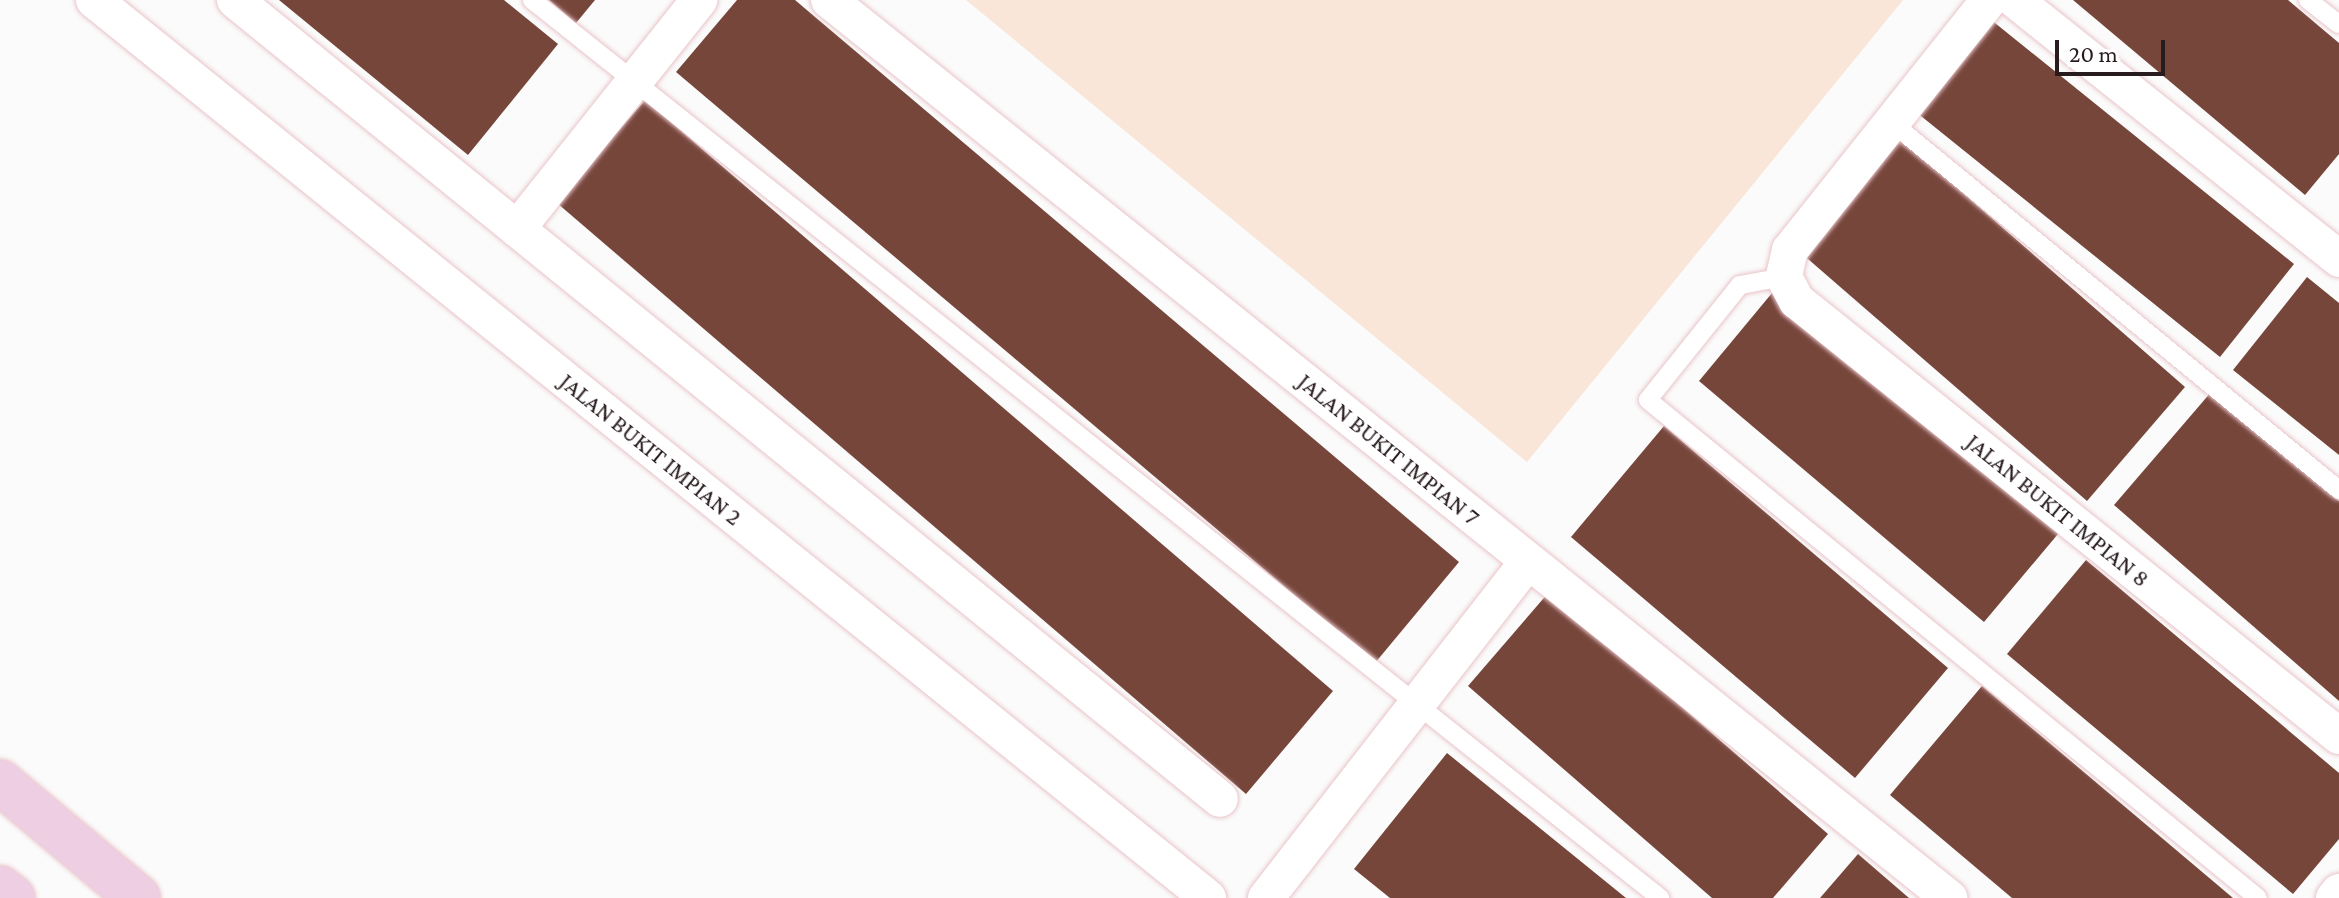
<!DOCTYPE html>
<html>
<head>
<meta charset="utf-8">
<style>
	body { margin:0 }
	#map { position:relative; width:2339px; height:898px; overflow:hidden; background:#fbfbfb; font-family:"Crimson Pro",serif }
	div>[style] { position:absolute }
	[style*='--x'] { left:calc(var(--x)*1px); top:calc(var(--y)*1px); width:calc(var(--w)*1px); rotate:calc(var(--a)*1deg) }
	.green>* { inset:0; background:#f9e6d8 }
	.building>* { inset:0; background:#76463b }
	.roads { filter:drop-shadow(0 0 2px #e9c4c9) drop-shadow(0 0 2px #e9c4c9) }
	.lane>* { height:18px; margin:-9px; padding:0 9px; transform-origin:9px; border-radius:9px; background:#fff }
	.street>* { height:36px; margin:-18px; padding:0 18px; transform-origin:18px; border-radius:18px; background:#fff }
	.secondary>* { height:44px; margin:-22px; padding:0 22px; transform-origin:22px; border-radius:22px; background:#eecee2 }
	span { translate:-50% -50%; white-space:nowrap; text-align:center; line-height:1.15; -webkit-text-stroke:8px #fff; paint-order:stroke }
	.street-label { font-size:24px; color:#281b1d }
	.scale { position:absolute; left:2055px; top:40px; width:110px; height:36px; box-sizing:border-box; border:4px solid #281b1d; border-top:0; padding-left:10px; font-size:24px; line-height:28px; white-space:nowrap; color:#281b1d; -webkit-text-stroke:6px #fff; paint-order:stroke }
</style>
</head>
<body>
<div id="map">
	<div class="green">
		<i style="clip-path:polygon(966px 0,1903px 0,1527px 462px)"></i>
	</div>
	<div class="building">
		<i style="clip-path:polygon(279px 0,504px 0,558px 44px,468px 155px)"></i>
		<i style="clip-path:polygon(549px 0,595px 0,576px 23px)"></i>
		<i style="clip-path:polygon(737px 0,795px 0,1459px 562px,1375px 663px,676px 72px)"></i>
		<i style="clip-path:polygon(2073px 0,2288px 0,2339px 43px,2339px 154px,2305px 195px)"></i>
		<i style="clip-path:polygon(1990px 19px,2294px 264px,2220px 357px,1916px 112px)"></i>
		<i style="clip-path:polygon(645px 100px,1333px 691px,1246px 794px,557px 203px)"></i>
		<i style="clip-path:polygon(1892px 131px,2185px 387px,2087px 501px,1793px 246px)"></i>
		<i style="clip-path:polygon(2307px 277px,2339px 303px,2339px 455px,2233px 370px)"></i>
		<i style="clip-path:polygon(1777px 287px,2063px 528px,1984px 622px,1699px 381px)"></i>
		<i style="clip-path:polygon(2212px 391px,2339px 501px,2339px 701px,2114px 505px)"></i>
		<i style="clip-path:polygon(1664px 426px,1948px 668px,1855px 778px,1571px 537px)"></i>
		<i style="clip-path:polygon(2086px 560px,2339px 773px,2339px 839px,2293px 894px,2007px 654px)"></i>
		<i style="clip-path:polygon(1549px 592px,1828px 834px,1773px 898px,1712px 898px,1468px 686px)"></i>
		<i style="clip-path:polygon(1982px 686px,2233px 898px,2012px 898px,1890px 795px)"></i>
		<i style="clip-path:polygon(1447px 753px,1626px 898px,1390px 898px,1354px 869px)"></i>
		<i style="clip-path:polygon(1858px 854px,1909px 898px,1820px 898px)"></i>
	</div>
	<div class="roads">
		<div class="lane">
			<i style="--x:532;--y:0;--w:1442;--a:38.52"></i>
			<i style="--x:2308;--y:0;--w:39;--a:38"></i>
			<i style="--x:1891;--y:122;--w:580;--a:39.4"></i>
			<i style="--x:1784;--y:277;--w:45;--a:169.7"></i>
			<i style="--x:1740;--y:285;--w:147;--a:128.7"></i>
			<i style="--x:1648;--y:400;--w:787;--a:39.23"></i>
		</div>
		<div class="street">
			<i style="--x:94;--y:0;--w:1431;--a:38.87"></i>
			<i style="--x:235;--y:0;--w:1268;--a:39.05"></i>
			<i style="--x:829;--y:0;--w:1436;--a:38.72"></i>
			<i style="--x:1989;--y:0;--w:320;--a:128.5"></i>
			<i style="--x:1790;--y:250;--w:28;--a:103"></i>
			<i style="--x:1784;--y:277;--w:27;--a:62"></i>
			<i style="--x:1797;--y:301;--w:695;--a:38.75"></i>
			<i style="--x:2015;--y:0;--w:415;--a:38.6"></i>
			<i style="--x:517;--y:229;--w:293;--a:-51.5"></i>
			<i style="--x:1266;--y:898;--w:427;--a:-52.1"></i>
			<i style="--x:2334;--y:898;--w:8;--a:-50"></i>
		</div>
		<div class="secondary">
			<i style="--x:0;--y:782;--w:180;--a:40"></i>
			<i style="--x:0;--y:888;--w:16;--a:38"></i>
		</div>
	</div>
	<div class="street-label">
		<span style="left:651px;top:449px;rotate:39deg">JALAN BUKIT IMPIAN 2</span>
		<span style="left:1389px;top:449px;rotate:39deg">JALAN BUKIT IMPIAN 7</span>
		<span style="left:2058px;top:510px;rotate:39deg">JALAN BUKIT IMPIAN 8</span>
	</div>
	<div class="scale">20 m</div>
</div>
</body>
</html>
